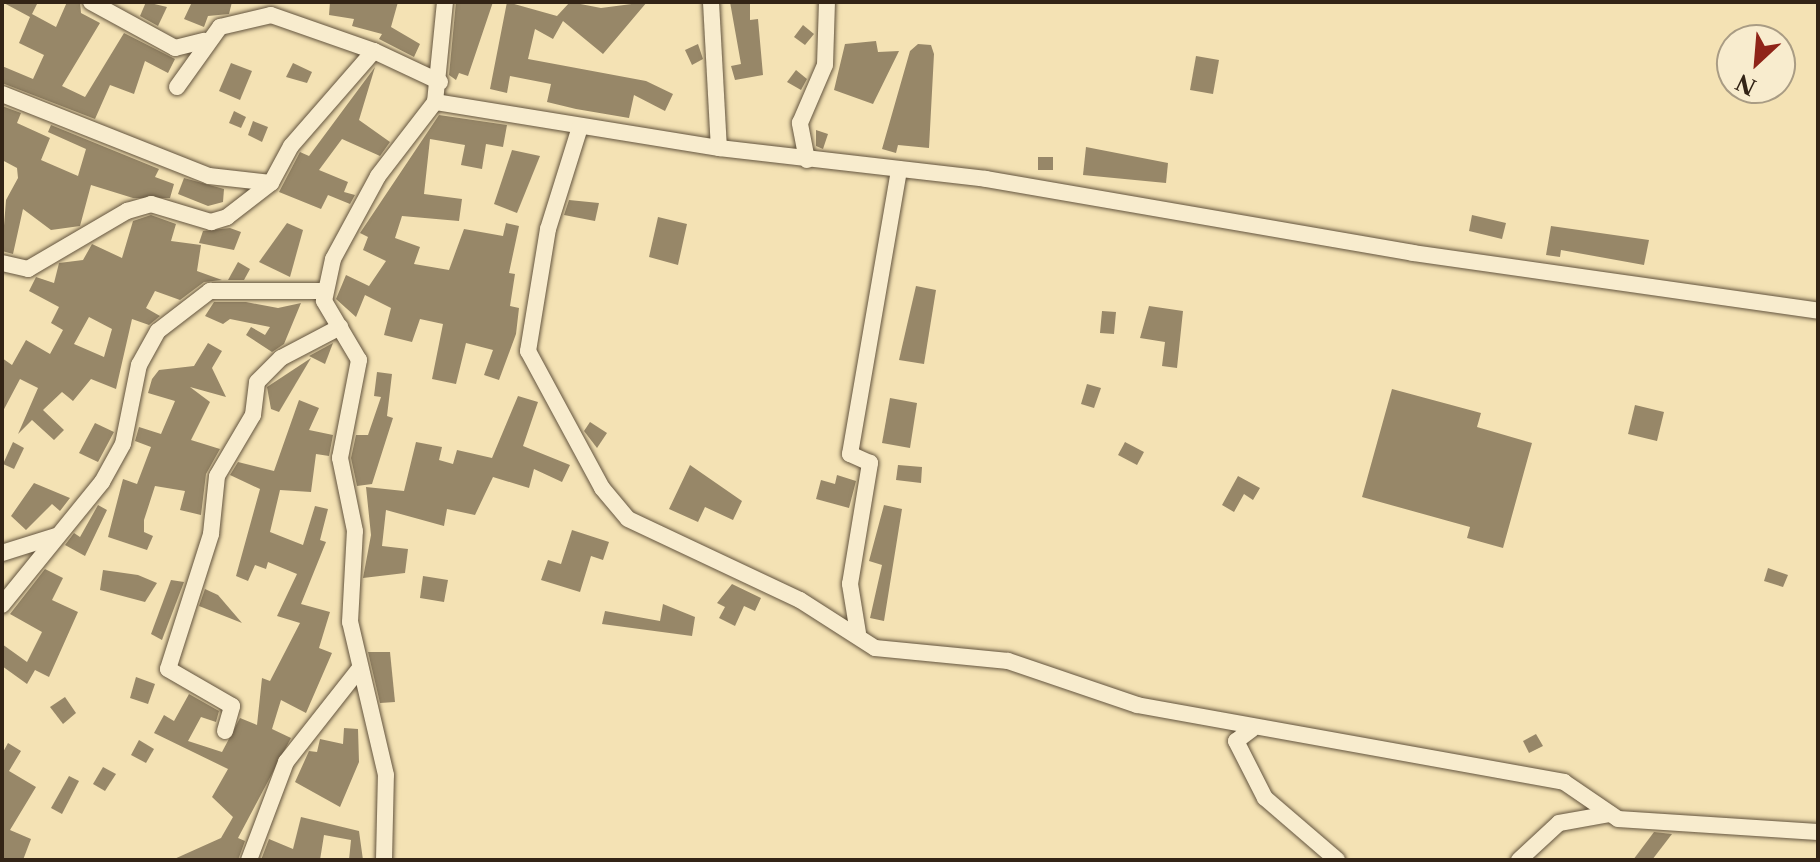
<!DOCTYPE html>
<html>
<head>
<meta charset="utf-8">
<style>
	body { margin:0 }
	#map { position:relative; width:1820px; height:862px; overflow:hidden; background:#f4e2b4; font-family:"Libre Caslon Text",serif }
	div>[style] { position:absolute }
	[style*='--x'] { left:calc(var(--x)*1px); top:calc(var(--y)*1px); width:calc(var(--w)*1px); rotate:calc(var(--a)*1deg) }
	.building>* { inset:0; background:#978768 }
	.roads { filter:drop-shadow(0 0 2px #63543e) drop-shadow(0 0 2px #63543e) }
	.minor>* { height:16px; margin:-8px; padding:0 8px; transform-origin:8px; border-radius:8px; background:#f8ecce }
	span { translate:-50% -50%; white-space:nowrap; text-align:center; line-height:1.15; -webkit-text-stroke:6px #f8ecce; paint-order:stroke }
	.frame { position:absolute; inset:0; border:4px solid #332416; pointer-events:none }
	.north { position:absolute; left:1716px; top:24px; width:80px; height:80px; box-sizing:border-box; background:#f8ecce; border:2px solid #a99c84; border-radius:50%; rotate:206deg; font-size:22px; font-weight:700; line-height:32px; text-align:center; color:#332416 }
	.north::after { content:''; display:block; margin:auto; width:28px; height:36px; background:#8f2418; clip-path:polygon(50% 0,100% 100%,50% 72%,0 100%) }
</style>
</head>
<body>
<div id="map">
	<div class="building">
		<i style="clip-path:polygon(2px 2px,38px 2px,32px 14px,56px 27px,67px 2px,80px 2px,81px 13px,100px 23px,62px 86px,85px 97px,124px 33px,175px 59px,168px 73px,145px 61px,134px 94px,110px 85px,95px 119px,2px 83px,2px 66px,33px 79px,44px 55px,19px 43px,30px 17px)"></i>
		<i style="clip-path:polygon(146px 2px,167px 7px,158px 26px,140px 16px)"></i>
		<i style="clip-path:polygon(192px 2px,232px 2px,229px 14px,208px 16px,204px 27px,184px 19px)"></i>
		<i style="clip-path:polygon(330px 2px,398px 2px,391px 27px,420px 44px,414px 57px,379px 39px,382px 34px,352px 26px,354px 19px,329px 15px)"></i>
		<i style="clip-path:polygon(456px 2px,493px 2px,468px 76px,459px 73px,456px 80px,449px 75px)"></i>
		<i style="clip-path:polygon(507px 2px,557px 16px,570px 2px,601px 8px,647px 2px,603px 54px,563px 21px,553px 39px,535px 29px,528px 59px,646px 81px,673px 94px,665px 111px,634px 95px,629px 118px,576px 109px,547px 102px,551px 84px,510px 76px,507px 93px,490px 89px)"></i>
		<i style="clip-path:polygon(730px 2px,750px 2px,750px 20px,758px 19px,763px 75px,735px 80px,731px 66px,741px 64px)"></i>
		<i style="clip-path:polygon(803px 25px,814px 34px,805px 45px,794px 37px)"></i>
		<i style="clip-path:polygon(876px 41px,878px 52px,899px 51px,873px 104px,834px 90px,845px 44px)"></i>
		<i style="clip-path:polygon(698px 44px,703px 59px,692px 65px,685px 50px)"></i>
		<i style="clip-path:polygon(918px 44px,931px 45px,934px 54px,929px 148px,898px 145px,896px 153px,882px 149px,910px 51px)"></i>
		<i style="clip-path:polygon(1196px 56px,1219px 60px,1213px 94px,1190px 90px)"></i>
		<i style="clip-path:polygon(231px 63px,252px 71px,240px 100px,219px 91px)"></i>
		<i style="clip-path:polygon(293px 63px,312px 72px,307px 83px,286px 77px)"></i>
		<i style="clip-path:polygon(375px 67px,359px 120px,390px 142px,380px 156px,342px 139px,319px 170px,348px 182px,344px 192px,355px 195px,350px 204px,328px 195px,321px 209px,279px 192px,300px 152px,309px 156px)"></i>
		<i style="clip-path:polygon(796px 70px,807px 79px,801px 90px,787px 82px)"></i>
		<i style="clip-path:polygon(2px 106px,21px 113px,17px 123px,50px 138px,41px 160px,78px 176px,86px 149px,48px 132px,51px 125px,159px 169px,155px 177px,174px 184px,170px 198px,133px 198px,91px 185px,80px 226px,51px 230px,23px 209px,13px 254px,2px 251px,6px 200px,18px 178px,17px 168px,2px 160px)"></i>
		<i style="clip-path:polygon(234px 111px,246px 117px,241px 128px,229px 123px)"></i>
		<i style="clip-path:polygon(439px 115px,507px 125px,503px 147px,486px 144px,482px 169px,461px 165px,465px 145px,430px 139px,424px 194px,462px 199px,459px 221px,402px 216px,395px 238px,420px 247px,414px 264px,449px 270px,464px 229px,503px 236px,506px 223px,519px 226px,509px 273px,515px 274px,510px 306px,519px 308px,516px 334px,499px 380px,484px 375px,493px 350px,466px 343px,456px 384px,432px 379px,443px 324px,420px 319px,412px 342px,384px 335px,391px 308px,365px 295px,356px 317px,336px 299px,346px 275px,369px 286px,386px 261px,363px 250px,368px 237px,360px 233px)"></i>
		<i style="clip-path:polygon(253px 121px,268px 127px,262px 142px,248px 135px)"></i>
		<i style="clip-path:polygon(816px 130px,828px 134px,823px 149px,816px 146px)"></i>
		<i style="clip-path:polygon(1086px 147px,1168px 163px,1166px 183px,1083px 175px)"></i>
		<i style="clip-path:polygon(512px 150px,540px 156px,517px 213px,494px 204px)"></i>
		<i style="clip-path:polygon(1038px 157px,1053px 157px,1053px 170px,1038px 170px)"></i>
		<i style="clip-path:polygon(184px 178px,224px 189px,223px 202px,208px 206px,178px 194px)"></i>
		<i style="clip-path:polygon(569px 200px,599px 203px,595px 221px,564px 215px)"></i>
		<i style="clip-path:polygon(evenodd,151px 215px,176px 224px,171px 241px,201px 245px,197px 271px,222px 280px,204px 282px,180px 300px,155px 291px,146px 308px,160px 316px,149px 325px,132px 319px,116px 389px,91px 379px,73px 401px,62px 392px,43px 410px,64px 430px,54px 440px,32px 420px,18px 434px,38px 388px,20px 379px,2px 413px,2px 358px,12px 365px,26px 340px,50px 354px,63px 330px,51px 323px,59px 307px,29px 291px,36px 277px,54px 283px,59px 263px,83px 260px,92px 244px,122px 258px,133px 221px,151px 215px,89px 317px,112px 329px,104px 357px,74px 344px,89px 317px)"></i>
		<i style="clip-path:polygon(1472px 215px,1506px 223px,1502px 239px,1469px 231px)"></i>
		<i style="clip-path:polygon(658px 217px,687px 224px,678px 265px,649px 257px)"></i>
		<i style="clip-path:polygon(287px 223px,303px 230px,290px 277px,259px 262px)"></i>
		<i style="clip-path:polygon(1551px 226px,1649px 240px,1644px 265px,1561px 250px,1560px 257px,1546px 255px)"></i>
		<i style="clip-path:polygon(230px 228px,241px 232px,234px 250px,199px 243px,203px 231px)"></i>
		<i style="clip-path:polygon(238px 262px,250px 269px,244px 280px,228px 280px)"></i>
		<i style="clip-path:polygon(916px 286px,936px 290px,924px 364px,899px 360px)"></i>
		<i style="clip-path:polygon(246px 302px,278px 308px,301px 303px,284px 344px,272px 352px,246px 335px,251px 327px,265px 335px,270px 327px,230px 319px,223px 324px,205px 316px,214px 302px)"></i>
		<i style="clip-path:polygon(1149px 306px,1183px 311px,1177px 368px,1162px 366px,1165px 342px,1140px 338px)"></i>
		<i style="clip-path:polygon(1102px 311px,1116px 312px,1114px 334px,1100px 333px)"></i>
		<i style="clip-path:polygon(208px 343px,222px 351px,212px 368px,226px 397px,190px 387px,210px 402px,191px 440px,220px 449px,206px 474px,201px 515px,180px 510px,185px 491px,155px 486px,144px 520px,144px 532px,153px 536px,147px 550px,108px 537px,123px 479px,137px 484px,151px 447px,135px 441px,139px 427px,161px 434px,175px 401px,148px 393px,152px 379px,159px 370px,194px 366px)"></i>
		<i style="clip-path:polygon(333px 343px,325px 364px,309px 356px)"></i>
		<i style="clip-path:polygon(311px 358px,279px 412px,271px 409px,267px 387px)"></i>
		<i style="clip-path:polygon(377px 372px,392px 374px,387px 416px,393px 418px,372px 484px,357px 486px,351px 458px,356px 435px,368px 435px,381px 397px,374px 396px)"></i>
		<i style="clip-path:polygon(1087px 384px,1101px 388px,1094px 408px,1081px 404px)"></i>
		<i style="clip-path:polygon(1392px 389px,1481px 413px,1477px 427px,1532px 443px,1503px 548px,1467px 538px,1470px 527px,1362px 497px)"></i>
		<i style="clip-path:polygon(518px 396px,538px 402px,523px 446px,570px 465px,562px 482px,534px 469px,529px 488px,493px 477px,475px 515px,447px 509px,444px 526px,386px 510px,382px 546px,408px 549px,405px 573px,363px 578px,371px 535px,366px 487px,404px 491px,416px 442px,442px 447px,439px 460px,453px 464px,457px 450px,492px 458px)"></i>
		<i style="clip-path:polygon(890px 398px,917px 403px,910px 448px,882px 443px)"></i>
		<i style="clip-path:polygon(299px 400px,319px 408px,309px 430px,333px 435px,329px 456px,316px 454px,311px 492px,280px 490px,270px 532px,303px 545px,315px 506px,328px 509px,320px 540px,326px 542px,301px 604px,330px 612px,319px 648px,332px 653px,306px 713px,281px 700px,272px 729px,291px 738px,238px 838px,245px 841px,238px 860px,172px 860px,221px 838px,233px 817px,212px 797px,228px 769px,154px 733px,164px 715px,174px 721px,189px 694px,219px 711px,216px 722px,201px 717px,188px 741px,222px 752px,240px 718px,257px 725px,262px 678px,270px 681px,300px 623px,277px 616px,297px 574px,268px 562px,266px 569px,255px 565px,248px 581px,236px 576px,260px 489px,230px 475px,238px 462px,274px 471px)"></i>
		<i style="clip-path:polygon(1635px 405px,1664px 412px,1657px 441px,1628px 434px)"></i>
		<i style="clip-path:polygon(590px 422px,607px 433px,597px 448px,584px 431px)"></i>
		<i style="clip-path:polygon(95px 423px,114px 432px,98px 462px,79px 453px)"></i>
		<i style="clip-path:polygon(13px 442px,24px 448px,14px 469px,3px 464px)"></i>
		<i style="clip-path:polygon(1125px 442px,1144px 452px,1137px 465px,1118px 455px)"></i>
		<i style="clip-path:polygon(690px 465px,742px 501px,733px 520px,705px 507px,698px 522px,669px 509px)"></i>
		<i style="clip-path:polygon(898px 465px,922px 467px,921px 483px,896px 480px)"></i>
		<i style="clip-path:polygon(837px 475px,856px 481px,849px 508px,816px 499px,821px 480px,835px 484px)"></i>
		<i style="clip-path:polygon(1238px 476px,1260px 488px,1253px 500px,1244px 494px,1234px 512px,1222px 505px)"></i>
		<i style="clip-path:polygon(34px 483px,70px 498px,60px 511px,52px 504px,26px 530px,11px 516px)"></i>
		<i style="clip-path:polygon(98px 505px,107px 510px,85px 556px,65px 545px,74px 533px,80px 537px)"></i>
		<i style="clip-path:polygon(884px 505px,902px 509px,884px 621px,870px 618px,882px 565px,869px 561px)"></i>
		<i style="clip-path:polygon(572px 530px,609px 542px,603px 560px,591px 556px,580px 592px,541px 580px,548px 560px,561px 564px)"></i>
		<i style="clip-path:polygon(1768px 568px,1788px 575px,1783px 587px,1764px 581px)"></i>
		<i style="clip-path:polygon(45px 569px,63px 578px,52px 600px,78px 612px,49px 677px,35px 670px,27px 684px,2px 666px,2px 644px,27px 662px,42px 632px,10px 614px)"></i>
		<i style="clip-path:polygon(103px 570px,138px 575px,157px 583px,145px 602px,100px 590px)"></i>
		<i style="clip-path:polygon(423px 576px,448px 580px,444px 602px,420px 598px)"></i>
		<i style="clip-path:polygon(171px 580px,184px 582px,162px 640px,151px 634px)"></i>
		<i style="clip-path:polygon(732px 584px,761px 598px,755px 611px,744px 606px,735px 626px,719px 618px,725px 607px,717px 603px)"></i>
		<i style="clip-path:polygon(205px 589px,218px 595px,242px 623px,199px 606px)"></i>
		<i style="clip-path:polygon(663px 604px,695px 617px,692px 636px,602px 624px,605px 611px,660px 621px)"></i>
		<i style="clip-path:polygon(368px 652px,390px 652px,395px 702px,380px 703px)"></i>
		<i style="clip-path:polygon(136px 677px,155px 684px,148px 704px,130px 698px)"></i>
		<i style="clip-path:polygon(65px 697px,76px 713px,63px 724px,50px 707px)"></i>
		<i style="clip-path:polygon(344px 728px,358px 729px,359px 762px,340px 807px,295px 782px,309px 751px,317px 752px,320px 739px,343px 744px)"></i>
		<i style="clip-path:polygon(1536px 734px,1543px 746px,1529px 753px,1523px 741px)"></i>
		<i style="clip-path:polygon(139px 740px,154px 749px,146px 763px,131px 755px)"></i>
		<i style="clip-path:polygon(8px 743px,21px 751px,9px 771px,36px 787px,10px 830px,31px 839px,23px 860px,2px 860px,2px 754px)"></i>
		<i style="clip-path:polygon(103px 767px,116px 774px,105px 791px,93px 784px)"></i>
		<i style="clip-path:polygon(69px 776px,79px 781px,62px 814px,51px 808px)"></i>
		<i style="clip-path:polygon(301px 817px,359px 831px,363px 860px,349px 860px,351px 840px,324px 835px,320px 860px,261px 860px,269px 839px,293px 849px)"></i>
		<i style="clip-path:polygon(1654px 832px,1672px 834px,1652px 860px,1633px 860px)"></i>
	</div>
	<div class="roads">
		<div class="minor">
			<i style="--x:91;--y:2;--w:96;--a:28.7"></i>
			<i style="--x:175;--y:48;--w:30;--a:-14"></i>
			<i style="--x:711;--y:2;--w:146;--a:86.9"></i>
			<i style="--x:177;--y:87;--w:74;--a:-54.4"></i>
			<i style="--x:220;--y:27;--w:52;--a:-13.2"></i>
			<i style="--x:271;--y:15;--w:109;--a:19.3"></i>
			<i style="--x:2;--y:94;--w:223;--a:21.6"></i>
			<i style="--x:209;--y:176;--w:62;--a:6.4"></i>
			<i style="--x:435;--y:102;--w:288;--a:9.2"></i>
			<i style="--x:719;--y:148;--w:269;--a:6.6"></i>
			<i style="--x:986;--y:179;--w:433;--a:9.8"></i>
			<i style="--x:1413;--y:253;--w:409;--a:8.1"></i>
			<i style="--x:580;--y:127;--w:107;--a:107.4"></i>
			<i style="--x:548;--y:229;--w:124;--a:99.3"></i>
			<i style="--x:528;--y:351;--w:156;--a:61.6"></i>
			<i style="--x:602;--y:488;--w:40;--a:50"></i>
			<i style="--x:628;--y:519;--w:190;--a:25.2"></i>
			<i style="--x:800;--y:600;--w:89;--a:32.6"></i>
			<i style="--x:875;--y:648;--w:134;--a:5.6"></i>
			<i style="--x:1008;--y:661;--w:136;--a:18.8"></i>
			<i style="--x:1137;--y:705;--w:434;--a:10.2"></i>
			<i style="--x:1564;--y:782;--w:65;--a:34.4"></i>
			<i style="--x:1618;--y:819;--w:200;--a:3.7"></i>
			<i style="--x:807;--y:160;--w:38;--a:-101"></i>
			<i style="--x:800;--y:123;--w:63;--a:-66.7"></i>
			<i style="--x:825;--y:65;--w:63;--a:-88.2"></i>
			<i style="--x:2;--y:263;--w:27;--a:13"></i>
			<i style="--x:28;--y:269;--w:115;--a:-30.4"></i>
			<i style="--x:127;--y:211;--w:25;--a:-16"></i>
			<i style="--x:151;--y:204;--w:63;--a:16.7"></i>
			<i style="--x:211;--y:222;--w:17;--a:-17"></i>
			<i style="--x:227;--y:217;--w:56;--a:-37.7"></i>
			<i style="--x:271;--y:183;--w:42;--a:-61.6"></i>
			<i style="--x:291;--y:146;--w:126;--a:-48.9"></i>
			<i style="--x:374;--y:51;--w:73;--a:25.2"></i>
			<i style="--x:2;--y:553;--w:57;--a:-17.5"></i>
			<i style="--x:2;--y:605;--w:159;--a:-50.9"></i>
			<i style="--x:102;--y:482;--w:43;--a:-61.1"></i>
			<i style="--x:123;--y:444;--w:81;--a:-78.6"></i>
			<i style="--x:139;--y:365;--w:39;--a:-61"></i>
			<i style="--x:158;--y:331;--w:66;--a:-37.6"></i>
			<i style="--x:210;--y:291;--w:115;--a:0"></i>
			<i style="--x:858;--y:633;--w:50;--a:-99.3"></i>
			<i style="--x:850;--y:584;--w:123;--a:-80.6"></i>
			<i style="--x:870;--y:463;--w:22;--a:-156"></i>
			<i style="--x:850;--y:454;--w:289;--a:-80.2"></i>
			<i style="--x:1252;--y:729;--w:20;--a:143"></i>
			<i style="--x:1236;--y:741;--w:64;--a:63"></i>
			<i style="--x:1265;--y:798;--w:95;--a:40.7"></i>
			<i style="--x:225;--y:731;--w:26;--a:-74"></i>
			<i style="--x:232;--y:706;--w:74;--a:-150"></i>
			<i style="--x:168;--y:669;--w:142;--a:-72.3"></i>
			<i style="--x:211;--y:534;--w:58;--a:-84.1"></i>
			<i style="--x:217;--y:476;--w:71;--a:-59.5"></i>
			<i style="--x:253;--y:415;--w:33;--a:-83"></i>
			<i style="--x:257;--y:382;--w:34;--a:-45"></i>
			<i style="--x:281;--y:358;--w:67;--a:-27.7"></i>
			<i style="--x:249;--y:860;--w:105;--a:-69.3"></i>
			<i style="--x:286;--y:762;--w:120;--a:-51.8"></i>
			<i style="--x:384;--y:860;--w:85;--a:-88.7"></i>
			<i style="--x:386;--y:775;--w:157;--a:-103.2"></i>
			<i style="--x:350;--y:622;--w:91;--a:-86.9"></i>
			<i style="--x:355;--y:531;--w:75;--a:-101.6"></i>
			<i style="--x:340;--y:458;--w:100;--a:-79"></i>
			<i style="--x:359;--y:360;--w:69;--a:-120.7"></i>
			<i style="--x:324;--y:301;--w:43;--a:-77.9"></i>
			<i style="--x:333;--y:259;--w:94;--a:-61.5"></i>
			<i style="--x:378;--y:176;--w:93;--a:-52.4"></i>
			<i style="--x:435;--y:102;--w:100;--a:-84.3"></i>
			<i style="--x:1519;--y:860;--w:54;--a:-42.8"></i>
			<i style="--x:1559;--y:823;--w:52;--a:-10"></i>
		</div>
	</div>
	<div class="frame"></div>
	<div class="north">N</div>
</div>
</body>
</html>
